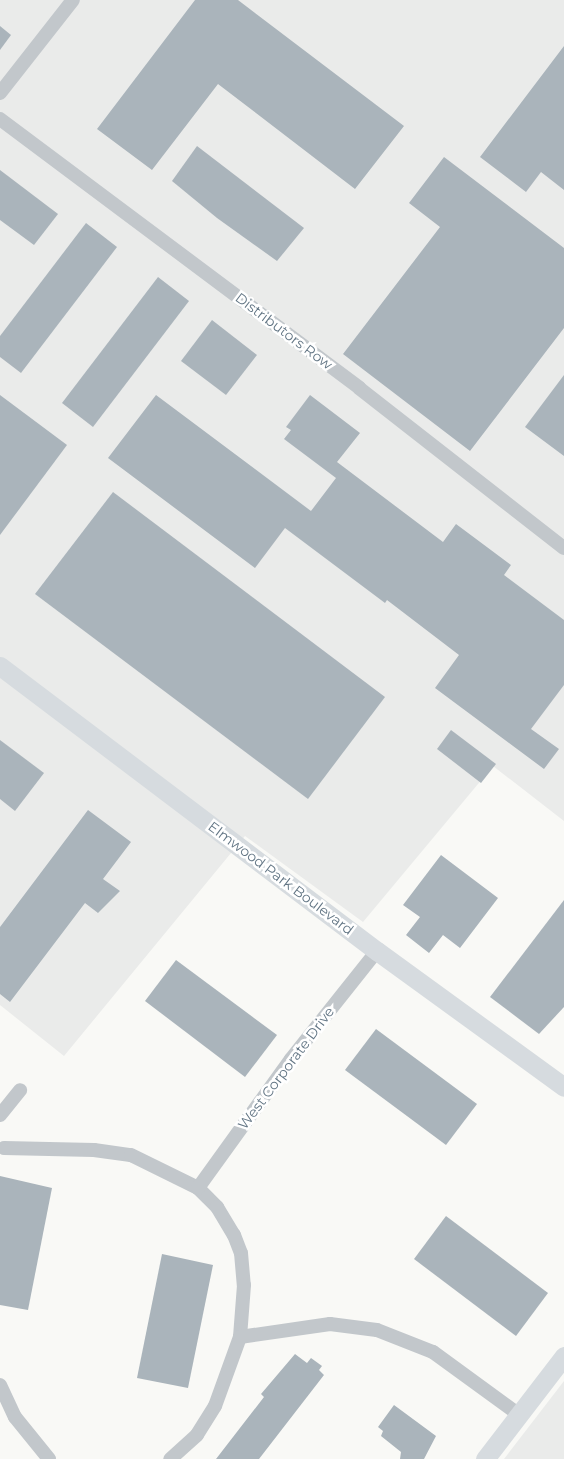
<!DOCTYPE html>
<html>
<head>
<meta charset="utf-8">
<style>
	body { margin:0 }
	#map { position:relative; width:564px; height:1459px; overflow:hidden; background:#f9f9f6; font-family:Montserrat,sans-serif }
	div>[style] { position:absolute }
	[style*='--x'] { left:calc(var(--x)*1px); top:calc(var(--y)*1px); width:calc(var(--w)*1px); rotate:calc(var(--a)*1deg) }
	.built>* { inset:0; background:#eaebea }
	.building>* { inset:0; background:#aab4bb }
	.street>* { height:14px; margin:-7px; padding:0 7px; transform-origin:7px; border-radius:7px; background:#c2c7cb }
	.secondary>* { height:19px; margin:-9.5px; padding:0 9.5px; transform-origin:9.5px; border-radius:9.5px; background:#d6dbdf }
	span { translate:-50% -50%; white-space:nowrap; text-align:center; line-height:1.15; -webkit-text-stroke:5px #fff; paint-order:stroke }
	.street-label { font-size:14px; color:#627584 }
</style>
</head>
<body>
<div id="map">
	<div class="built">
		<i style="clip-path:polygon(0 0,564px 0,564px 821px,493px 766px,363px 922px,245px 836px,64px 1056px,0 1005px)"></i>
		<i style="clip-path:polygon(564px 1381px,564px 1459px,504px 1459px)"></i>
	</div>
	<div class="building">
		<i style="clip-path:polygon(195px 0,238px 0,404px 126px,355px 189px,218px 84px,152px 170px,97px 129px)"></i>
		<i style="clip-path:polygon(0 26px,11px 35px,0 50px)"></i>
		<i style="clip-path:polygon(564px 46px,564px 190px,541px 172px,526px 192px,480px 157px)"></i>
		<i style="clip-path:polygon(197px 146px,304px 228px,277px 261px,217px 218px,172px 181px)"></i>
		<i style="clip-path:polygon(444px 157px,564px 248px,564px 328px,470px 451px,343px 354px,440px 227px,409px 203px)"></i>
		<i style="clip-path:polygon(0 170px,58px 214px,34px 245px,0 220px)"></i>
		<i style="clip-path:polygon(86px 223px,117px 247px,21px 373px,0 357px,0 336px)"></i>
		<i style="clip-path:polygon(158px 277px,189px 301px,93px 427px,62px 403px)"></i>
		<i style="clip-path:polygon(212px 320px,257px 355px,226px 395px,181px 361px)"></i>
		<i style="clip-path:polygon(564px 375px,564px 456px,525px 427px)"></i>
		<i style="clip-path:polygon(0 395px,67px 445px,0 535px)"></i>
		<i style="clip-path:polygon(156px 395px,311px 511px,336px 478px,284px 439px,291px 430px,286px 427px,310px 395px,360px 433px,337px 462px,443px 542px,456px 524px,511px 565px,504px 575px,564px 620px,564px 685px,531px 729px,559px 749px,544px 769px,435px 688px,459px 655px,387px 600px,385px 603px,285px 528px,255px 568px,108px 458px)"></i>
		<i style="clip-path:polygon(113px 492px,385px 697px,308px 799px,35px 594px)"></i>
		<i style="clip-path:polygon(451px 730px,496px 764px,481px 783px,437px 749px)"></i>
		<i style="clip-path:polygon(0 740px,44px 773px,15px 811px,0 799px)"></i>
		<i style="clip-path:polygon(88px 810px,131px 842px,103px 879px,120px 891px,98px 913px,85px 903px,10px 1002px,0 994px,0 927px)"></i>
		<i style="clip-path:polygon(441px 855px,498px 898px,460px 948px,443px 935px,429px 953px,406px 935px,420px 917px,403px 905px)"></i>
		<i style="clip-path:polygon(564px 900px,564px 1007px,539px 1034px,490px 997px)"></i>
		<i style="clip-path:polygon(176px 960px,277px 1035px,245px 1077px,145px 1001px)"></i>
		<i style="clip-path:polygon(376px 1029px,477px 1104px,446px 1145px,345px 1070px)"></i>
		<i style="clip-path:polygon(0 1176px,52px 1188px,28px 1310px,0 1305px)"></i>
		<i style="clip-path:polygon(446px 1216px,548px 1293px,516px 1336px,414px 1259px)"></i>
		<i style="clip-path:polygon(162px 1254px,213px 1265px,188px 1388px,137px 1378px)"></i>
		<i style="clip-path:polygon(295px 1354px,307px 1363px,311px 1358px,322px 1366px,319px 1370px,324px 1375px,259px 1459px,216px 1459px,264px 1397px,261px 1394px)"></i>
		<i style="clip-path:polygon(394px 1405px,436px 1436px,424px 1459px,400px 1459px,401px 1452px,381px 1436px,383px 1431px,378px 1427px)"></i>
	</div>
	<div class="street">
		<i style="--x:0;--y:93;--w:118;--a:-51.9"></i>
		<i style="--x:0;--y:119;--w:449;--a:36.8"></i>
		<i style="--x:359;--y:388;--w:260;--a:38"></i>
		<i style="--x:0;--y:1115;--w:32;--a:-51"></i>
		<i style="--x:4;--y:1148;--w:90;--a:1.3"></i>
		<i style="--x:94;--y:1150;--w:37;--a:8"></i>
		<i style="--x:131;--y:1155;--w:75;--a:26.2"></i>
		<i style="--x:198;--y:1188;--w:27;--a:45"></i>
		<i style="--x:217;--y:1207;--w:33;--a:59"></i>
		<i style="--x:234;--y:1235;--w:19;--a:69"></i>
		<i style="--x:241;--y:1253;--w:32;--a:85"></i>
		<i style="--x:244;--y:1285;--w:52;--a:94.4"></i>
		<i style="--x:240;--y:1337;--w:73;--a:109.9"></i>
		<i style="--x:215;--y:1406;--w:34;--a:122"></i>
		<i style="--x:197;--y:1435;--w:36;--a:138"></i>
		<i style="--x:198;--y:1188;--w:159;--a:-54.2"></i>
		<i style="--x:291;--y:1059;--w:138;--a:-51.5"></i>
		<i style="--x:240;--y:1337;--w:91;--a:-8.2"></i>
		<i style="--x:330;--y:1324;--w:47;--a:7.3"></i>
		<i style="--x:377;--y:1330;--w:60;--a:21.4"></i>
		<i style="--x:433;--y:1352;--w:105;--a:36.1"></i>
		<i style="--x:0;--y:1385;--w:35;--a:65"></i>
		<i style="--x:15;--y:1417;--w:54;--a:51"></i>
	</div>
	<div class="secondary">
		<i style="--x:0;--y:666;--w:473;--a:37.1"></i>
		<i style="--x:377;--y:951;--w:231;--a:36"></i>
		<i style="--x:485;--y:1459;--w:130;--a:-52.5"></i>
	</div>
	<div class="street-label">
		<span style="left:284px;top:331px;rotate:37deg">Distributors Row</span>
		<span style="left:281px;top:878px;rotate:37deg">Elmwood Park Boulevard</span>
		<span style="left:286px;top:1068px;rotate:-53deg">West Corporate Drive</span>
	</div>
</div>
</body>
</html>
